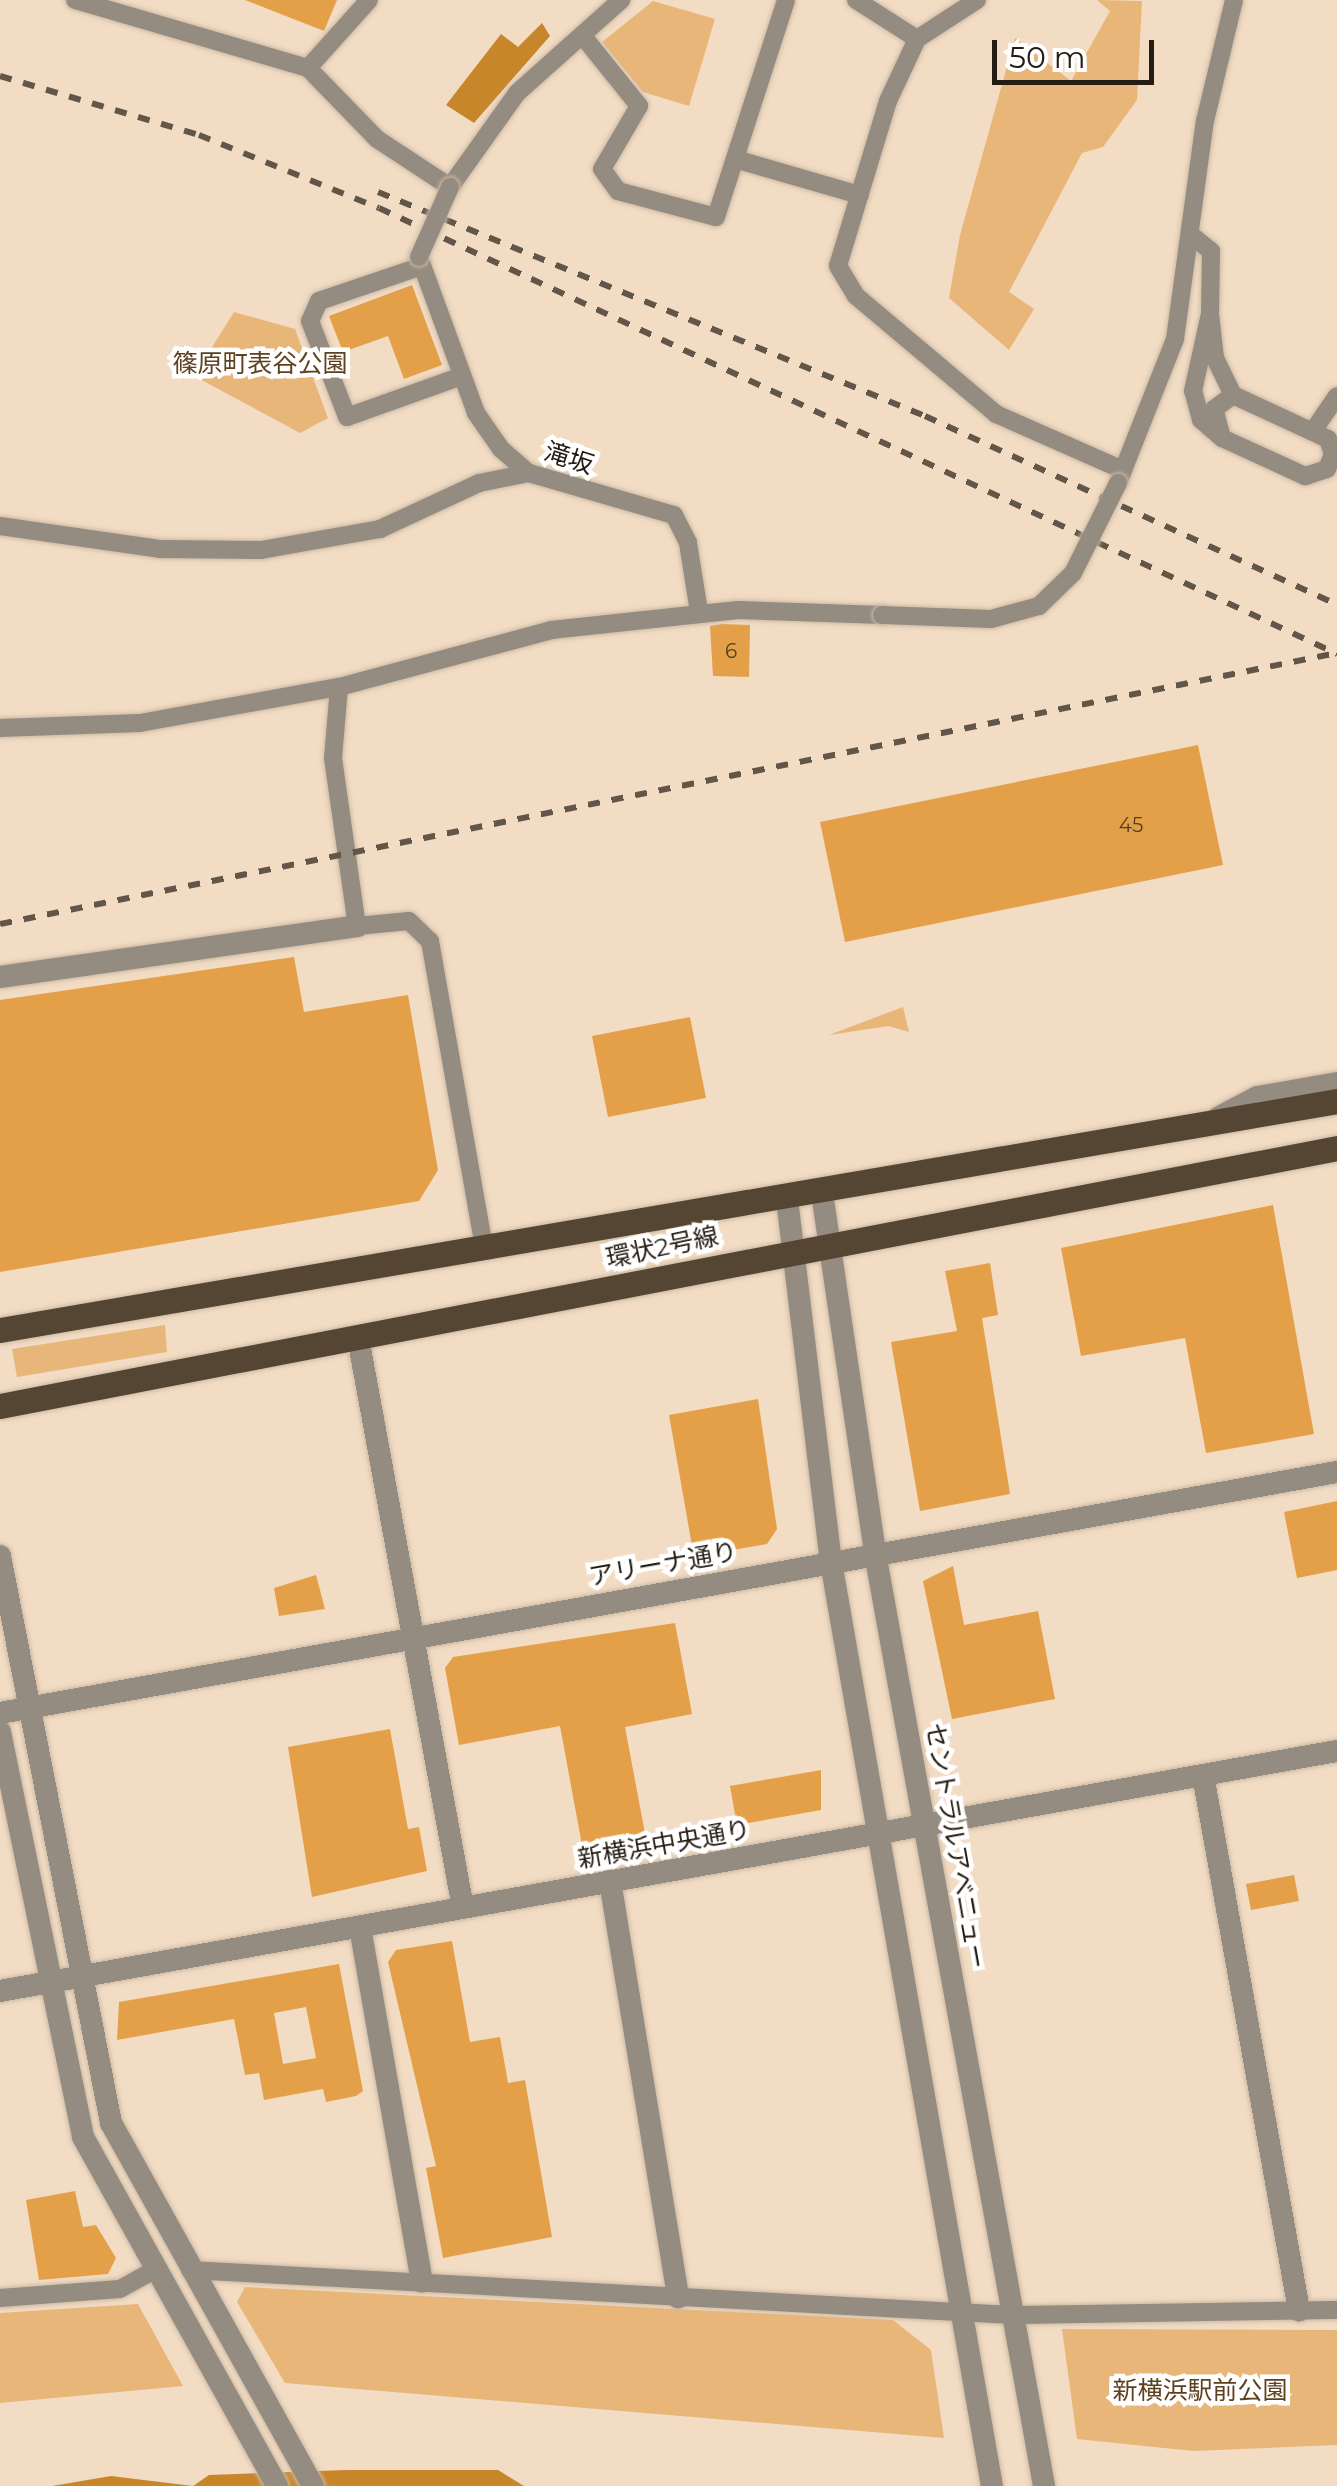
<!DOCTYPE html>
<html>
<head>
<meta charset="utf-8">
<style>
	body { margin:0 }
	#map { position:relative; width:1337px; height:2486px; overflow:hidden; background:#f2dcc4; font-family:Montserrat,"Noto Sans JP",sans-serif }
	div>[style] { position:absolute }
	[style*='--x'] { left:calc(var(--x)*1px); top:calc(var(--y)*1px); width:calc(var(--w)*1px); rotate:calc(var(--a)*1deg) }
	.green>* { inset:0; background:#e9b67a }
	.water>* { inset:0; background:#c8862b }
	.building>* { inset:0; background:#e4a049 }
	.roads { filter:drop-shadow(0 0 2px #cdbaa4) drop-shadow(0 0 2px #cdbaa4) }
	.minor>* { height:18px; margin:-9px; padding:0 9px; transform-origin:9px; border-radius:9px; background:#948b81 }
	.tertiary>* { height:22px; margin:-11px; padding:0 11px; transform-origin:11px; border-radius:11px; background:#948b81 }
	.primary>* { height:25px; margin:-12.5px; padding:0 12.5px; transform-origin:12.5px; border-radius:12.5px; background:#554634 }
	.rail>* { height:6px; margin-top:-3px; transform-origin:0; background:repeating-linear-gradient(90deg,#625648 0 12px,transparent 0 24px) }
	.bridges { filter:drop-shadow(0 0 2px #cdbaa4) drop-shadow(0 0 2px #cdbaa4) }
	.minor-bridge>* { height:18px; margin:-9px; padding:0 9px; transform-origin:9px; border-radius:9px; background:#948b81 }
	span { translate:-50% -50%; white-space:nowrap; text-align:center; line-height:1.15; -webkit-text-stroke:9px #fff; paint-order:stroke }
	.number-label { font-size:20px; color:#553e21 }
	.number-label span { -webkit-text-stroke-width:0 }
	.park-label { font-size:25px; color:#5e421f }
	.street-label { font-size:25px; color:#251d14 }
	.scale { position:absolute; left:992px; top:40px; width:162px; height:45px; box-sizing:border-box; border:5px solid #251d14; border-top:0; padding-left:12px; font-size:30px; line-height:35px; white-space:nowrap; color:#251d14; -webkit-text-stroke:8px #fff; paint-order:stroke }
</style>
</head>
<body>
<div id="map">
	<div class="green">
		<i style="clip-path:polygon(1097px 0,1142px 1px,1137px 100px,1103px 147px,1082px 153px,1009px 292px,1034px 309px,1009px 350px,949px 298px,960px 235px,1015px 38px,1071px 81px,1110px 11px)"></i>
		<i style="clip-path:polygon(653px 1px,715px 19px,689px 106px,643px 92px,602px 42px)"></i>
		<i style="clip-path:polygon(234px 312px,295px 329px,328px 418px,300px 433px,194px 376px)"></i>
		<i style="clip-path:polygon(903px 1007px,909px 1032px,889px 1026px,829px 1035px)"></i>
		<i style="clip-path:polygon(165px 1325px,167px 1352px,17px 1377px,12px 1349px)"></i>
		<i style="clip-path:polygon(245px 2287px,893px 2320px,931px 2350px,944px 2438px,285px 2383px,237px 2302px)"></i>
		<i style="clip-path:polygon(138px 2304px,183px 2386px,0 2403px,0 2313px)"></i>
		<i style="clip-path:polygon(1062px 2329px,1337px 2330px,1337px 2445px,1193px 2451px,1077px 2439px)"></i>
	</div>
	<div class="water">
		<i style="clip-path:polygon(542px 23px,550px 36px,474px 123px,446px 105px,501px 34px,518px 47px)"></i>
		<i style="clip-path:polygon(346px 2470px,498px 2470px,524px 2486px,52px 2486px,111px 2476px,193px 2486px,209px 2475px)"></i>
	</div>
	<div class="building">
		<i style="clip-path:polygon(245px 0,337px 0,324px 31px)"></i>
		<i style="clip-path:polygon(412px 285px,442px 365px,404px 379px,388px 336px,343px 352px,329px 316px)"></i>
		<i style="clip-path:polygon(722px 624px,750px 625px,749px 677px,713px 676px,710px 626px)"></i>
		<i style="clip-path:polygon(1198px 745px,1223px 865px,845px 942px,820px 822px)"></i>
		<i style="clip-path:polygon(294px 957px,304px 1012px,408px 995px,438px 1170px,419px 1201px,0 1272px,0 1000px)"></i>
		<i style="clip-path:polygon(690px 1017px,706px 1098px,608px 1117px,592px 1036px)"></i>
		<i style="clip-path:polygon(1273px 1205px,1314px 1434px,1206px 1453px,1185px 1338px,1081px 1356px,1061px 1248px)"></i>
		<i style="clip-path:polygon(990px 1263px,998px 1315px,982px 1318px,1010px 1494px,920px 1511px,891px 1342px,957px 1331px,945px 1271px)"></i>
		<i style="clip-path:polygon(758px 1399px,777px 1529px,767px 1544px,694px 1557px,669px 1415px)"></i>
		<i style="clip-path:polygon(1337px 1501px,1337px 1570px,1297px 1578px,1284px 1512px)"></i>
		<i style="clip-path:polygon(953px 1566px,964px 1625px,1038px 1611px,1055px 1699px,952px 1719px,923px 1581px)"></i>
		<i style="clip-path:polygon(316px 1575px,325px 1609px,279px 1616px,274px 1588px)"></i>
		<i style="clip-path:polygon(675px 1623px,692px 1714px,625px 1727px,647px 1844px,584px 1856px,560px 1726px,459px 1745px,445px 1668px,453px 1657px)"></i>
		<i style="clip-path:polygon(390px 1729px,408px 1829px,419px 1827px,427px 1871px,312px 1897px,288px 1747px)"></i>
		<i style="clip-path:polygon(821px 1770px,821px 1810px,737px 1825px,730px 1786px)"></i>
		<i style="clip-path:polygon(1294px 1875px,1299px 1901px,1251px 1910px,1246px 1884px)"></i>
		<i style="clip-path:polygon(452px 1941px,470px 2042px,500px 2037px,508px 2083px,525px 2080px,552px 2237px,443px 2258px,426px 2168px,436px 2166px,388px 1962px,396px 1950px)"></i>
		<i style="clip-path:polygon(evenodd,339px 1964px,363px 2091px,356px 2096px,326px 2102px,323px 2089px,264px 2100px,259px 2073px,245px 2075px,234px 2019px,117px 2040px,119px 2002px,339px 1964px,306px 2007px,316px 2058px,283px 2064px,274px 2013px,306px 2007px)"></i>
		<i style="clip-path:polygon(75px 2191px,83px 2227px,96px 2225px,116px 2258px,108px 2274px,39px 2280px,26px 2200px)"></i>
	</div>
	<div class="roads">
		<div class="minor">
			<i style="--x:75;--y:0;--w:243;--a:16.3"></i>
			<i style="--x:308;--y:68;--w:99;--a:45.8"></i>
			<i style="--x:377;--y:139;--w:87;--a:33.3"></i>
			<i style="--x:450;--y:187;--w:115;--a:-54.5"></i>
			<i style="--x:517;--y:93;--w:140;--a:-41.8"></i>
			<i style="--x:856;--y:0;--w:72;--a:32.6"></i>
			<i style="--x:977;--y:0;--w:72;--a:147"></i>
			<i style="--x:917;--y:39;--w:68;--a:115.1"></i>
			<i style="--x:888;--y:101;--w:172;--a:106.9"></i>
			<i style="--x:838;--y:266;--w:35;--a:59"></i>
			<i style="--x:856;--y:296;--w:183;--a:40.1"></i>
			<i style="--x:996;--y:414;--w:139;--a:23.8"></i>
			<i style="--x:582;--y:35;--w:91;--a:51.2"></i>
			<i style="--x:639;--y:106;--w:73;--a:120.4"></i>
			<i style="--x:602;--y:169;--w:27;--a:54"></i>
			<i style="--x:618;--y:191;--w:101;--a:14.9"></i>
			<i style="--x:716;--y:217;--w:228;--a:-72.1"></i>
			<i style="--x:308;--y:68;--w:91;--a:-48.1"></i>
			<i style="--x:735;--y:159;--w:130;--a:16.1"></i>
			<i style="--x:1191;--y:235;--w:26;--a:39"></i>
			<i style="--x:1211;--y:251;--w:63;--a:90.9"></i>
			<i style="--x:419;--y:257;--w:166;--a:69.9"></i>
			<i style="--x:476;--y:413;--w:44;--a:55.2"></i>
			<i style="--x:501;--y:449;--w:37;--a:41"></i>
			<i style="--x:529;--y:473;--w:151;--a:16.2"></i>
			<i style="--x:674;--y:515;--w:31;--a:63"></i>
			<i style="--x:688;--y:543;--w:70;--a:80.9"></i>
			<i style="--x:422;--y:266;--w:109;--a:161.2"></i>
			<i style="--x:319;--y:301;--w:22;--a:114"></i>
			<i style="--x:310;--y:321;--w:103;--a:68.9"></i>
			<i style="--x:347;--y:417;--w:122;--a:-19.6"></i>
			<i style="--x:1313;--y:431;--w:42;--a:-55.6"></i>
			<i style="--x:1222;--y:438;--w:28;--a:-139"></i>
			<i style="--x:1201;--y:420;--w:30;--a:-105"></i>
			<i style="--x:1193;--y:391;--w:79;--a:-77.6"></i>
			<i style="--x:1210;--y:314;--w:44;--a:83.5"></i>
			<i style="--x:1215;--y:358;--w:41;--a:64.1"></i>
			<i style="--x:1233;--y:395;--w:105;--a:24.9"></i>
			<i style="--x:1328;--y:439;--w:16;--a:72"></i>
			<i style="--x:1333;--y:454;--w:16;--a:112"></i>
			<i style="--x:1327;--y:469;--w:23;--a:162"></i>
			<i style="--x:1305;--y:476;--w:91;--a:-155.4"></i>
			<i style="--x:1222;--y:438;--w:30;--a:-105"></i>
			<i style="--x:1214;--y:409;--w:24;--a:-36"></i>
			<i style="--x:1120;--y:478;--w:149;--a:-68.4"></i>
			<i style="--x:1175;--y:339;--w:220;--a:-82.2"></i>
			<i style="--x:1205;--y:121;--w:124;--a:-76.5"></i>
			<i style="--x:0;--y:526;--w:161;--a:8.2"></i>
			<i style="--x:159;--y:549;--w:102;--a:0.6"></i>
			<i style="--x:261;--y:550;--w:121;--a:-10"></i>
			<i style="--x:380;--y:529;--w:109;--a:-24.9"></i>
			<i style="--x:479;--y:483;--w:51;--a:-11.3"></i>
			<i style="--x:339;--y:687;--w:71;--a:94.8"></i>
			<i style="--x:333;--y:758;--w:170;--a:81.9"></i>
			<i style="--x:357;--y:926;--w:52;--a:-5.5"></i>
			<i style="--x:409;--y:921;--w:29;--a:44"></i>
			<i style="--x:430;--y:941;--w:312;--a:80"></i>
			<i style="--x:0;--y:728;--w:140;--a:-2"></i>
			<i style="--x:140;--y:723;--w:202;--a:-10.3"></i>
			<i style="--x:339;--y:687;--w:220;--a:-15"></i>
			<i style="--x:551;--y:630;--w:188;--a:-6.1"></i>
			<i style="--x:738;--y:610;--w:144;--a:2"></i>
			<i style="--x:1217;--y:1116;--w:45;--a:-27.7"></i>
			<i style="--x:1257;--y:1095;--w:81;--a:-9.9"></i>
			<i style="--x:190;--y:2270;--w:824;--a:3.13"></i>
			<i style="--x:1013;--y:2315;--w:324;--a:-0.9"></i>
			<i style="--x:0;--y:2298;--w:120;--a:-4.3"></i>
			<i style="--x:120;--y:2289;--w:39;--a:-29"></i>
		</div>
		<div class="tertiary">
			<i style="--x:0;--y:977;--w:361;--a:-8.1"></i>
			<i style="--x:822;--y:1193;--w:364;--a:81.6"></i>
			<i style="--x:875;--y:1553;--w:948;--a:79.73"></i>
			<i style="--x:787;--y:1199;--w:366;--a:83.1"></i>
			<i style="--x:831;--y:1562;--w:938;--a:80.12"></i>
			<i style="--x:359;--y:1343;--w:574;--a:79.57"></i>
			<i style="--x:0;--y:1556;--w:578;--a:78.92"></i>
			<i style="--x:111;--y:2123;--w:415;--a:60.9"></i>
			<i style="--x:0;--y:1713;--w:1359;--a:-10.22"></i>
			<i style="--x:0;--y:1732;--w:413;--a:78.4"></i>
			<i style="--x:83;--y:2137;--w:399;--a:60.9"></i>
			<i style="--x:1203;--y:1775;--w:544;--a:79.83"></i>
			<i style="--x:610;--y:1881;--w:422;--a:80.7"></i>
			<i style="--x:360;--y:1927;--w:360;--a:80.1"></i>
			<i style="--x:0;--y:1991;--w:1358;--a:-10.18"></i>
		</div>
		<div class="primary">
			<i style="--x:0;--y:1330;--w:1356;--a:-9.72"></i>
			<i style="--x:0;--y:1406;--w:1362;--a:-10.92"></i>
		</div>
	</div>
	<div class="rail">
		<i style="--x:0;--y:76;--w:208;--a:16.5"></i>
		<i style="--x:199;--y:135;--w:194;--a:22.1"></i>
		<i style="--x:379;--y:208;--w:1057;--a:24.96"></i>
		<i style="--x:378;--y:192;--w:591;--a:22.27"></i>
		<i style="--x:925;--y:416;--w:453;--a:24.6"></i>
		<i style="--x:0;--y:924;--w:1364;--a:-11.46"></i>
	</div>
	<div class="bridges">
		<div class="minor-bridge">
			<i style="--x:419;--y:257;--w:77;--a:-66.1"></i>
			<i style="--x:882;--y:615;--w:109;--a:2.1"></i>
			<i style="--x:991;--y:619;--w:50;--a:-15.2"></i>
			<i style="--x:1039;--y:606;--w:47;--a:-44.1"></i>
			<i style="--x:1073;--y:573;--w:101;--a:-63.4"></i>
		</div>
	</div>
	<div class="number-label">
		<span style="left:731px;top:651px">6</span>
		<span style="left:1131px;top:825px">45</span>
	</div>
	<div class="park-label">
		<span style="left:260px;top:363px">篠原町表谷公園</span>
		<span style="left:1200px;top:2390px">新横浜駅前公園</span>
	</div>
	<div class="street-label">
		<span style="left:569px;top:458px;rotate:18deg">滝坂</span>
		<span style="left:662px;top:1247px;rotate:-12deg">環状2号線</span>
		<span style="left:663px;top:1564px;rotate:-10deg">アリーナ通り</span>
		<span style="left:664px;top:1844px;rotate:-10deg">新横浜中央通り</span>
		<span style="left:956px;top:1846px;rotate:80deg">セントラルアベニュー</span>
	</div>
	<div class="scale">50 m</div>
</div>
</body>
</html>
